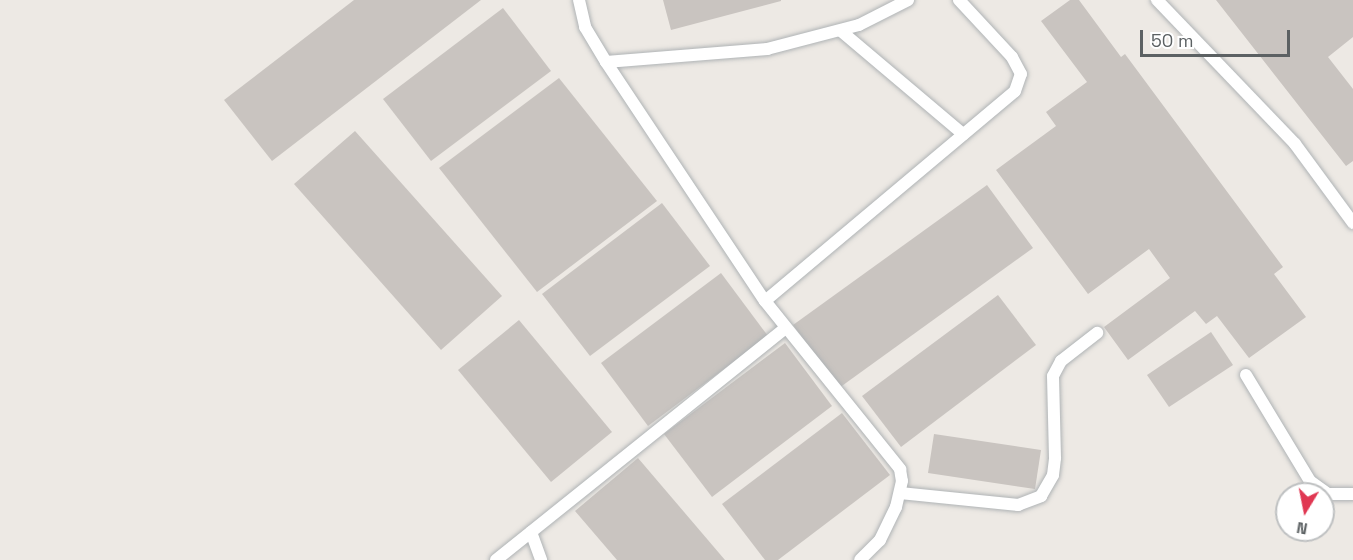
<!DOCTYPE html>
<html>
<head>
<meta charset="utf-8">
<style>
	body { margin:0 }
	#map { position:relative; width:1353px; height:560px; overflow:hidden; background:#ede9e4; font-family:"Space Grotesk",sans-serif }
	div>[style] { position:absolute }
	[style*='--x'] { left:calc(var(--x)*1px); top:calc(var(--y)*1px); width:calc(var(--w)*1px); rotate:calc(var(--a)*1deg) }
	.building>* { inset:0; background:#c9c4c0 }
	.roads { filter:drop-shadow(0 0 2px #afb3b5) drop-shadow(0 0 2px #afb3b5) }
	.lane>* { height:12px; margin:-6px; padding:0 6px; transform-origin:6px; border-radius:6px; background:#fff }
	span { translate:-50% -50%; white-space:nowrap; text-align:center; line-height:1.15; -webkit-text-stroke:6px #fff; paint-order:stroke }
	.north { position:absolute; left:1275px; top:482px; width:60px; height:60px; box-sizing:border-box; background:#fff; border:2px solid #bec0c1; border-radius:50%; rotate:190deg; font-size:16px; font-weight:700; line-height:24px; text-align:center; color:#5c6163 }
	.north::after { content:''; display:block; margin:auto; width:21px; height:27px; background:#e03752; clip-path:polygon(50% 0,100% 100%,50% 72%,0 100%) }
	.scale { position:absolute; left:1140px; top:30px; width:150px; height:27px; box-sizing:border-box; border:3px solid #5c6163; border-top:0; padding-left:8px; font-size:18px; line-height:21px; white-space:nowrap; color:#5c6163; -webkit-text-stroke:4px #fff; paint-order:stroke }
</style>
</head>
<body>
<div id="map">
	<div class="building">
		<i style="clip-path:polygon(354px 0,481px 0,272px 161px,224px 100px)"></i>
		<i style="clip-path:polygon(663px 0,781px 0,781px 1px,671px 30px)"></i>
		<i style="clip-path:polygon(1070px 0,1079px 0,1121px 57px,1125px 54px,1283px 267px,1274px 274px,1306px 317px,1249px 358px,1217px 316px,1206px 324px,1195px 311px,1128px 360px,1104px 327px,1170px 278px,1149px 249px,1088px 294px,996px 170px,1056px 126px,1046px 112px,1087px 82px,1041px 21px)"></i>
		<i style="clip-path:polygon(1216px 0,1353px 0,1353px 37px,1328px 57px,1353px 89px,1353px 161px,1346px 166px)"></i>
		<i style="clip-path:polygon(503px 8px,551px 71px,431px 161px,383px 99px)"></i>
		<i style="clip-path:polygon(559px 78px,657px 201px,537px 292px,439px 168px)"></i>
		<i style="clip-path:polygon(355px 131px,502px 296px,441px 350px,294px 184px)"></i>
		<i style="clip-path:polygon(987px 185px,1033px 248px,839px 388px,793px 325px)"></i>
		<i style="clip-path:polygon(662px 203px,710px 266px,590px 356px,542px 294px)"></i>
		<i style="clip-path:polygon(721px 273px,768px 336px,648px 426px,601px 363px)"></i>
		<i style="clip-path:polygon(998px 295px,1036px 345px,901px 447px,862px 396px)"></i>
		<i style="clip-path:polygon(519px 320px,612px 432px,551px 482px,458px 370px)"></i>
		<i style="clip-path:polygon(1211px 332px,1233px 365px,1169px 407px,1147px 375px)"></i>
		<i style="clip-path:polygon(785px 343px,832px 406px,712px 497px,664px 434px)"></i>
		<i style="clip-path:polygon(842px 413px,890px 475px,778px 560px,765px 560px,722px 504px)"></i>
		<i style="clip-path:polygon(934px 434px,1041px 450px,1035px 489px,928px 473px)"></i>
		<i style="clip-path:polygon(638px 458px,725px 560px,617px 560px,575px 511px)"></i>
	</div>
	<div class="roads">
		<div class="lane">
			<i style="--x:579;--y:0;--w:28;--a:77"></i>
			<i style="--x:585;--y:27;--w:41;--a:59"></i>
			<i style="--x:606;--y:62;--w:287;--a:56.4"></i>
			<i style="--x:765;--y:301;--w:216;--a:51.2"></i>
			<i style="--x:900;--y:469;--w:12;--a:81"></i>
			<i style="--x:902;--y:481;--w:27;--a:103"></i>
			<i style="--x:896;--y:507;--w:37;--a:116"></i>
			<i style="--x:880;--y:540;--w:28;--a:135"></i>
			<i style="--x:1157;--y:0;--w:199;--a:46.2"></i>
			<i style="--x:1295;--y:144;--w:98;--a:53.7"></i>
			<i style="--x:841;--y:31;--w:160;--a:40.2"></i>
			<i style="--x:606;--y:62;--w:162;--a:-4.6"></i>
			<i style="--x:767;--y:49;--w:95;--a:-14.6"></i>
			<i style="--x:859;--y:25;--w:55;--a:-27"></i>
			<i style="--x:765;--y:301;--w:326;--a:-40"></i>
			<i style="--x:1015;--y:91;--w:18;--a:-71"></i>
			<i style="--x:1021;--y:74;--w:19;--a:-118"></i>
			<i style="--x:1012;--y:57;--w:78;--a:-132.9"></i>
			<i style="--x:1246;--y:375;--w:124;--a:58.9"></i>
			<i style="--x:1310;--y:481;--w:22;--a:36"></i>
			<i style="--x:1328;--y:494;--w:25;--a:0"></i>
			<i style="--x:900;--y:493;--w:119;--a:5.8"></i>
			<i style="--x:1018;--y:505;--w:25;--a:-21"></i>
			<i style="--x:1041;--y:496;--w:24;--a:-60"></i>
			<i style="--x:1053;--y:475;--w:17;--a:-83"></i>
			<i style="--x:1055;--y:458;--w:82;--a:-91.4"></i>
			<i style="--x:1053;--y:376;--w:17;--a:-62"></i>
			<i style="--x:1061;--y:361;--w:46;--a:-37.9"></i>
			<i style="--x:531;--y:532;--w:30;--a:70"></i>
			<i style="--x:496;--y:560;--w:369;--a:-38.7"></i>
		</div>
	</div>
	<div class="north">N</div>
	<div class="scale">50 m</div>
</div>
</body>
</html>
